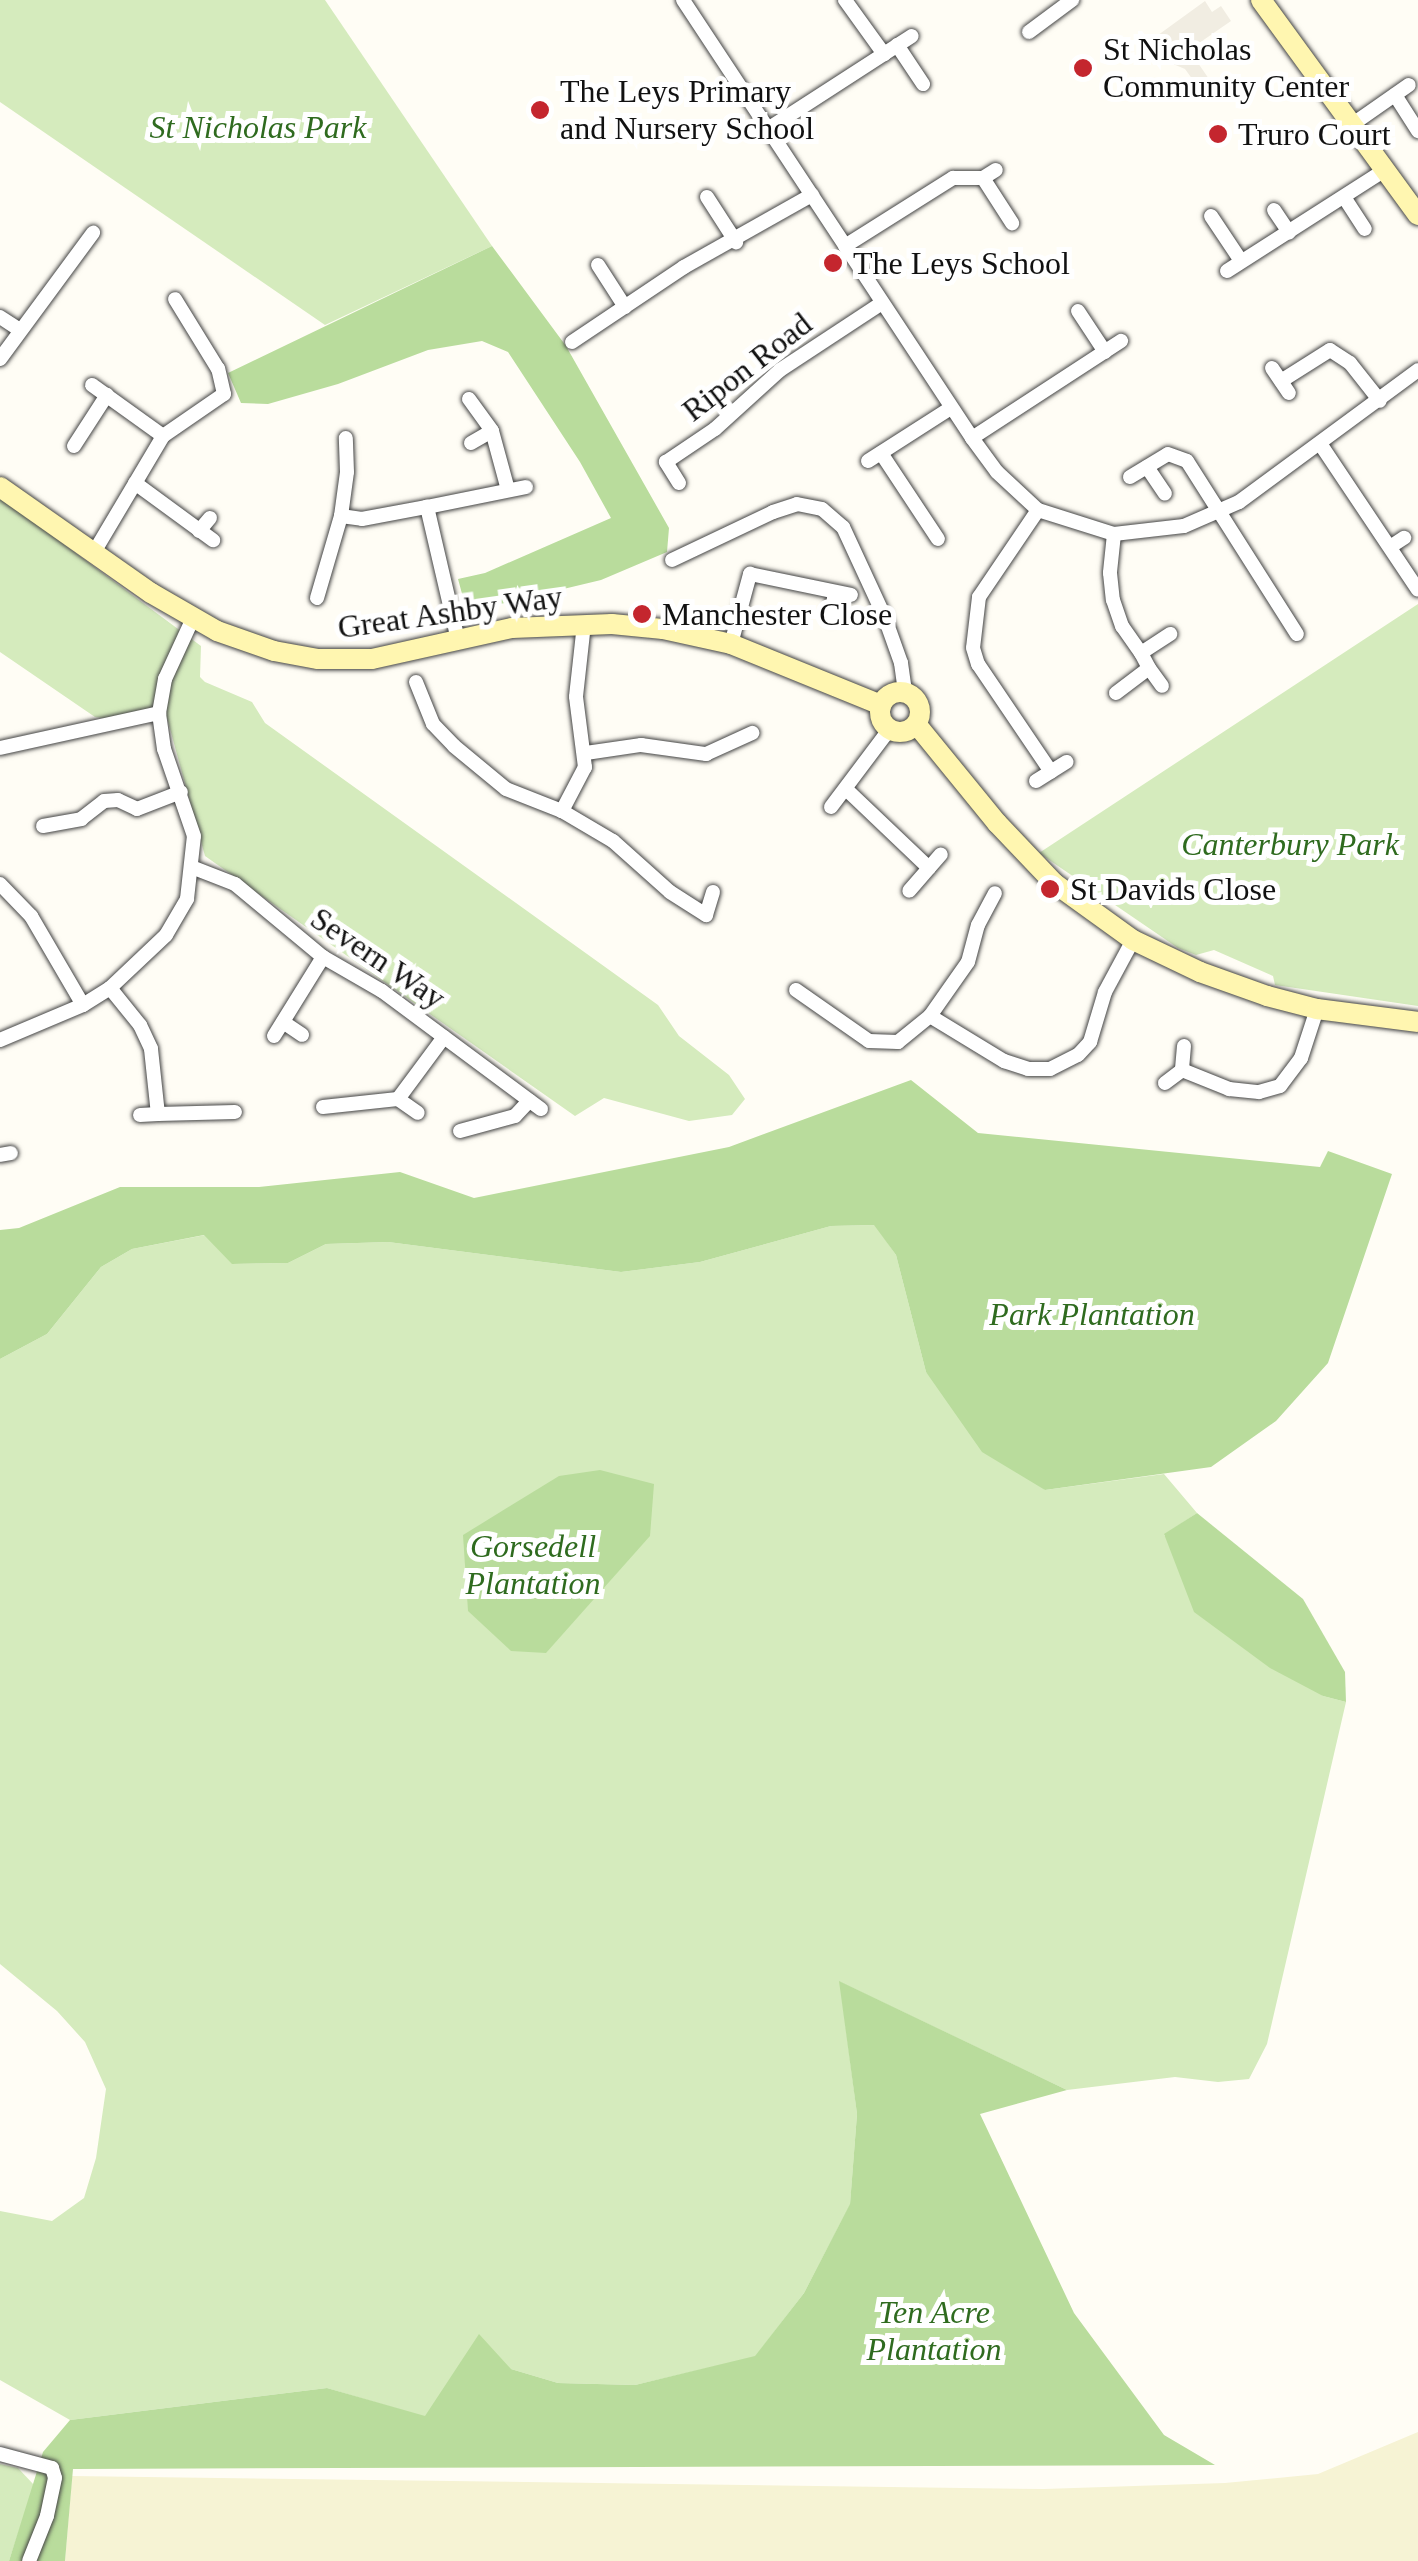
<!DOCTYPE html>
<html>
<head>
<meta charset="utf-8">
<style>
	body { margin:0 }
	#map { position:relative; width:1418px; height:2561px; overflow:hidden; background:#fffdf5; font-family:"Times New Roman",serif }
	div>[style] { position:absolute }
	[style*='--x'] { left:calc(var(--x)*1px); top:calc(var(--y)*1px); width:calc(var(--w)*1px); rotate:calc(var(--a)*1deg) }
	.farmland>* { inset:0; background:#f6f3d4 }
	.green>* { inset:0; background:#d5ebbd }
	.forest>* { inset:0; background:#b9dc9c }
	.plaza>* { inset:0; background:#f1ede2 }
	.roads { filter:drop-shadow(0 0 2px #444) drop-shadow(0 0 2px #444) }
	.street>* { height:14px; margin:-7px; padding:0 7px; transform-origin:7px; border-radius:7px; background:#fff }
	.secondary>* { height:20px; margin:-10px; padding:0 10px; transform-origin:10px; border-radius:10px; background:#fff6b0 }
	.secondary>.ring { margin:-10px; padding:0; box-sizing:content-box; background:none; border:20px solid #fff6b0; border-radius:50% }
	.dots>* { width:28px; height:28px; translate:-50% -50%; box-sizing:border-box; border:5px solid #fff; border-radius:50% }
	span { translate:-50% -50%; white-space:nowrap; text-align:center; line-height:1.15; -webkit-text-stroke:10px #fff; paint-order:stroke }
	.poi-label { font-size:32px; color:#111 }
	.left { translate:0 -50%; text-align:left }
	.park-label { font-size:32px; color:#2f6b1f; font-style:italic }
	.street-label { font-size:32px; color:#111 }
</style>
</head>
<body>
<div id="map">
	<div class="farmland">
		<i style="clip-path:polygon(1418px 2432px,1418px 2561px,65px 2561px,72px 2476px,1044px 2489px,1225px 2483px,1318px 2474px)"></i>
	</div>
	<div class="green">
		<i style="clip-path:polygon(0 0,325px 0,492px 246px,325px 325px,0 102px)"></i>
		<i style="clip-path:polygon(0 497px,201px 646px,200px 677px,205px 682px,252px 702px,265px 723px,658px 1005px,679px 1036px,729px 1075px,745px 1099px,732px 1115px,689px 1121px,604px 1098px,575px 1116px,205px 856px,167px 718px,138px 723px,95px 717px,0 652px)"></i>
		<i style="clip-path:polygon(1418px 604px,1418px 1006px,1275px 985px,1273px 976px,1214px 950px,1196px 955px,1178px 948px,1039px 853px)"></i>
		<i style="clip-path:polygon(875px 1225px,896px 1255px,926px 1372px,1045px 1490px,1164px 1474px,1197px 1513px,1164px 1535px,1323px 1696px,1346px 1702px,1267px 2044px,1249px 2079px,1218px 2082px,1175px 2077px,1067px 2090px,840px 1982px,857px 2114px,850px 2205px,804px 2293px,755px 2357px,635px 2385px,558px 2383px,511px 2369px,425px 2417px,327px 2388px,70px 2420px,0 2380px,0 2211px,52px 2221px,84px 2198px,96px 2158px,106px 2089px,85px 2042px,57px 2011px,0 1964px,0 1359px,47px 1334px,101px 1267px,132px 1249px,205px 1235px,233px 1264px,288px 1263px,326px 1244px,388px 1242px,621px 1272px,700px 1262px,831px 1226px)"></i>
		<i style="clip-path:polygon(0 2464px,18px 2468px,34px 2485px,9px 2561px,0 2561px)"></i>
	</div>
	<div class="forest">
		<i style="clip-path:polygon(492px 246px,566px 346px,669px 528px,667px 552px,601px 580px,467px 612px,458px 579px,485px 573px,611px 518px,580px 462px,508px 352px,482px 341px,428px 350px,338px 384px,268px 404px,241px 403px,228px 373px)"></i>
		<i style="clip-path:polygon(911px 1080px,978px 1133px,1320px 1167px,1328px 1151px,1392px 1174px,1328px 1363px,1276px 1421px,1211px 1467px,1045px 1490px,982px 1452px,926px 1372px,896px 1255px,874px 1225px,831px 1226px,700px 1262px,621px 1272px,388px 1242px,326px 1244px,288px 1263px,232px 1264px,204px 1235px,132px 1249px,101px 1267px,47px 1334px,0 1359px,0 1230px,19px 1228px,120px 1187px,259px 1187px,400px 1172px,474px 1198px,729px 1147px)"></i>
		<i style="clip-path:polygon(600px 1470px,654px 1484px,650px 1536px,546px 1653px,511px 1651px,468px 1611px,463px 1535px,559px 1476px)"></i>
		<i style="clip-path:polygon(1197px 1513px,1303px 1599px,1345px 1672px,1346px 1702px,1323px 1696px,1270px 1668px,1194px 1612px,1164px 1534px)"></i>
		<i style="clip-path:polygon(839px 1981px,1067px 2090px,980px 2114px,1074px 2313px,1164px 2435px,1215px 2465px,73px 2469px,65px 2561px,9px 2561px,43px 2452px,70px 2420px,327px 2388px,425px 2416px,479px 2334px,511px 2369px,558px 2383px,635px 2385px,755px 2356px,804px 2293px,850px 2204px,857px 2114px)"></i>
	</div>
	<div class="plaza">
		<i style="clip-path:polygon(1205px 1px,1212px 12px,1221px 6px,1231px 21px,1189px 50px,1209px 79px,1198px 87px,1185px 69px,1173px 64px,1154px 38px)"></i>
	</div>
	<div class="roads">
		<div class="street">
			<i style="--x:683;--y:0;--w:525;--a:56.58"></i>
			<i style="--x:972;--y:438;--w:42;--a:53.7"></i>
			<i style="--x:997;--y:472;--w:56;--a:42.8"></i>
			<i style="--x:1038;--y:510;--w:80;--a:17.5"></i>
			<i style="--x:1114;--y:534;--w:70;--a:-6.5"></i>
			<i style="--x:1184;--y:526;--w:60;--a:-23.6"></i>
			<i style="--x:1239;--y:502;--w:222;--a:-36.4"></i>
			<i style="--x:845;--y:0;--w:67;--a:54.2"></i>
			<i style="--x:1029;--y:32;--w:54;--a:-36.7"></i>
			<i style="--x:897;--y:45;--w:47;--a:56.3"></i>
			<i style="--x:1395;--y:95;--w:43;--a:57.4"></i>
			<i style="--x:1353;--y:124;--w:68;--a:-34.9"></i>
			<i style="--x:768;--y:129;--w:171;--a:-32.9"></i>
			<i style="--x:983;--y:178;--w:54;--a:57.2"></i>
			<i style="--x:707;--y:197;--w:54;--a:57.2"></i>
			<i style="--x:1344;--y:197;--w:38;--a:57"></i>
			<i style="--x:1274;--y:210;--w:27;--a:56"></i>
			<i style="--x:1211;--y:216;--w:54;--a:56.3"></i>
			<i style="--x:845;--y:246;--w:128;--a:-32.2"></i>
			<i style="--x:953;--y:178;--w:30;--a:0"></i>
			<i style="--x:983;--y:178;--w:15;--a:-32"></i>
			<i style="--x:598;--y:265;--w:50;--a:57.3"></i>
			<i style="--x:1227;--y:271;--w:188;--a:-32.6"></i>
			<i style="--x:1078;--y:311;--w:49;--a:56.6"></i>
			<i style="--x:0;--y:317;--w:24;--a:33"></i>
			<i style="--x:572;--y:342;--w:135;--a:-33.8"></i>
			<i style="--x:684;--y:267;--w:147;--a:-29.4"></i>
			<i style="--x:0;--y:359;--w:157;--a:-53.6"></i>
			<i style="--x:1272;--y:368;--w:30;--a:56"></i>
			<i style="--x:1281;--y:381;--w:58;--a:-32.3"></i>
			<i style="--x:1330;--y:350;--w:24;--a:33"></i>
			<i style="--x:1350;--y:363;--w:48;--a:51.7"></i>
			<i style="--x:92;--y:385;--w:87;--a:35.7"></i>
			<i style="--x:469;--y:399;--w:39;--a:54"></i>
			<i style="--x:492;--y:431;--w:61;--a:74.8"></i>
			<i style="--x:972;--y:438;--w:178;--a:-33.1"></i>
			<i style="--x:471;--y:443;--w:24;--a:-30"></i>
			<i style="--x:1321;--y:445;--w:174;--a:56.2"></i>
			<i style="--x:74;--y:446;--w:61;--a:-57.1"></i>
			<i style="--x:881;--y:453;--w:103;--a:56.5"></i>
			<i style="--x:868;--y:461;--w:98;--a:-32.6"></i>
			<i style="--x:1147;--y:467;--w:32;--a:56"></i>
			<i style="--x:1130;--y:477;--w:44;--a:-31.2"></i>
			<i style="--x:1168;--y:454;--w:20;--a:20"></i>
			<i style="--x:1187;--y:461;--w:205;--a:57.6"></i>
			<i style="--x:135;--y:483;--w:97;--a:36.2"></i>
			<i style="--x:679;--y:483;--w:25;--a:-122"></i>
			<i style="--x:666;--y:462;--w:59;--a:-34"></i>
			<i style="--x:715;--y:429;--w:88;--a:-42.2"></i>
			<i style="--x:780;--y:370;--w:122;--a:-33.3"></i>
			<i style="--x:1038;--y:510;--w:105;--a:124.1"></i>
			<i style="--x:979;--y:597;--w:51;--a:96.7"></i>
			<i style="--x:973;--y:648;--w:17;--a:73"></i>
			<i style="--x:978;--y:664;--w:130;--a:55.9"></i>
			<i style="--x:341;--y:516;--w:44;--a:-82.2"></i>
			<i style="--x:347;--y:472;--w:34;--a:-92"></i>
			<i style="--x:199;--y:531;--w:17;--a:-50"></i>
			<i style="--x:1114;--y:534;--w:39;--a:96"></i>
			<i style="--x:1110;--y:573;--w:27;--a:84"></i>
			<i style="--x:1113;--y:600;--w:28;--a:71"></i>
			<i style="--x:1122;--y:626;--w:33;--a:55"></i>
			<i style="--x:1390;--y:547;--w:17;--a:-33"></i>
			<i style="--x:93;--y:554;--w:137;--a:-59.3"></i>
			<i style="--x:163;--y:436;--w:74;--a:-34.5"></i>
			<i style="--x:224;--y:394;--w:26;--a:-103"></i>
			<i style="--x:218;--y:369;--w:82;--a:-121.6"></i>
			<i style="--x:672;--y:560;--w:112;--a:-25.4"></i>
			<i style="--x:773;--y:512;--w:25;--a:-18"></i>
			<i style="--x:797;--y:504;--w:25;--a:11"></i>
			<i style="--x:822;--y:509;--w:28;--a:41"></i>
			<i style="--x:843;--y:527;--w:100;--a:65.2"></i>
			<i style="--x:885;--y:618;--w:48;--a:70.4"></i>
			<i style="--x:901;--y:663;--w:29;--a:82"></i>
			<i style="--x:317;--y:598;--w:85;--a:-73.7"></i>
			<i style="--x:341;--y:516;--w:21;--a:8"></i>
			<i style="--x:362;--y:519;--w:66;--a:-10.5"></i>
			<i style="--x:831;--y:617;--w:24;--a:-81"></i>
			<i style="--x:584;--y:624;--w:73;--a:96.3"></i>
			<i style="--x:576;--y:697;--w:71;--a:82.7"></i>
			<i style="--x:585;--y:767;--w:50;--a:117.6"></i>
			<i style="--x:562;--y:811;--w:59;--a:30.5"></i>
			<i style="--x:613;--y:841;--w:76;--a:41.8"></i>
			<i style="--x:670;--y:892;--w:43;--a:32.6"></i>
			<i style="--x:706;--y:915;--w:24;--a:-73"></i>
			<i style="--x:458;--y:640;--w:137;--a:-103.1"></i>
			<i style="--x:427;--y:507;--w:101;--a:-11.4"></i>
			<i style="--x:731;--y:644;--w:73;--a:-74.8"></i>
			<i style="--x:750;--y:574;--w:103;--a:11.7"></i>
			<i style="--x:1149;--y:668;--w:22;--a:54"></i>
			<i style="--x:416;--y:682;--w:45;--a:68"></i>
			<i style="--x:433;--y:724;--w:30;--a:46"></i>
			<i style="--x:454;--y:746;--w:67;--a:39.6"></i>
			<i style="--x:506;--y:789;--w:60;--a:21.4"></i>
			<i style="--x:1116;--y:693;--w:41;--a:-37.1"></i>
			<i style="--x:1149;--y:668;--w:17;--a:-118"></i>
			<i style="--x:1141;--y:653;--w:35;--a:-33"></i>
			<i style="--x:0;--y:748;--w:163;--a:-12.4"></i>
			<i style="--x:586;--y:753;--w:56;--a:-8.3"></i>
			<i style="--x:641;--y:745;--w:66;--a:7.9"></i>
			<i style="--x:706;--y:754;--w:51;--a:-24.5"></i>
			<i style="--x:1036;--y:781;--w:36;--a:-32"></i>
			<i style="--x:847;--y:790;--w:113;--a:43.6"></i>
			<i style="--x:929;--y:868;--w:30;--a:131"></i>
			<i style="--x:831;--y:807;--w:96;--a:-53"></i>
			<i style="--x:43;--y:826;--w:39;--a:-10"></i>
			<i style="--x:81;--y:819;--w:29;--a:-38"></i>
			<i style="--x:104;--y:801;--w:14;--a:-4"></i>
			<i style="--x:118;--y:800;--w:21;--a:25"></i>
			<i style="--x:137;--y:809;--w:47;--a:-21.1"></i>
			<i style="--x:194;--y:868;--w:44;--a:21.3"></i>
			<i style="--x:235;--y:884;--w:114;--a:39.7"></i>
			<i style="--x:323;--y:957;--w:68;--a:30"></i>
			<i style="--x:382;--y:991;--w:198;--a:36.6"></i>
			<i style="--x:929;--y:868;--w:18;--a:-49"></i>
			<i style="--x:0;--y:884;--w:45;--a:45.9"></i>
			<i style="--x:31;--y:916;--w:103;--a:59.7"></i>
			<i style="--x:110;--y:988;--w:48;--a:51"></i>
			<i style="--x:140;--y:1025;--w:26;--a:65"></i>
			<i style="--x:151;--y:1049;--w:65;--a:83.9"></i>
			<i style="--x:158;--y:1114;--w:18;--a:177"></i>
			<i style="--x:796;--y:990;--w:89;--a:34.9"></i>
			<i style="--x:869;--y:1041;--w:29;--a:2"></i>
			<i style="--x:898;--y:1042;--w:41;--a:-39.1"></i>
			<i style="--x:930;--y:1016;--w:87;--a:31.3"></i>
			<i style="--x:1004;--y:1061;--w:25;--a:18"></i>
			<i style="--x:1028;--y:1069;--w:22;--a:0"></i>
			<i style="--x:1050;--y:1069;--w:31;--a:-27"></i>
			<i style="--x:1078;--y:1055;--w:18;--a:-47"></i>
			<i style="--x:1090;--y:1042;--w:52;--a:-73.3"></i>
			<i style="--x:1105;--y:992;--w:59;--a:-61.7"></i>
			<i style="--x:930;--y:1016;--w:66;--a:-54.9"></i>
			<i style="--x:968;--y:962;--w:38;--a:-75"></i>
			<i style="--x:978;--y:925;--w:36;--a:-62"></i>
			<i style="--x:283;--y:1022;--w:23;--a:34"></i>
			<i style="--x:274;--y:1036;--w:93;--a:-58.2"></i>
			<i style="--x:0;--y:1040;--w:90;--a:-22.9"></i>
			<i style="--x:83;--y:1005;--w:32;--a:-32"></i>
			<i style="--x:110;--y:988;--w:77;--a:-43.4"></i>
			<i style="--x:166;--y:935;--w:42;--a:-59.7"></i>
			<i style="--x:187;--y:899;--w:63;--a:-83.7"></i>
			<i style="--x:194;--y:836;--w:92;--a:-109"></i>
			<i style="--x:164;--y:749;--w:36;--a:-98"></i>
			<i style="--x:159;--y:713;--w:35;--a:-80"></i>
			<i style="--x:165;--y:679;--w:67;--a:-65.3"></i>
			<i style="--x:1184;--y:1046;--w:24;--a:95"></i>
			<i style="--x:1182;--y:1070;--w:51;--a:22"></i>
			<i style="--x:1229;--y:1089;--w:30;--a:6"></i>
			<i style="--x:1259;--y:1092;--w:22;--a:-16"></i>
			<i style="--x:1280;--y:1086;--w:35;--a:-53"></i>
			<i style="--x:1301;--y:1058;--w:52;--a:-71.9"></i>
			<i style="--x:1165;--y:1083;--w:21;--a:-37"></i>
			<i style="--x:398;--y:1099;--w:24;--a:35"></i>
			<i style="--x:323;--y:1107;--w:75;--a:-6.1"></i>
			<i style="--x:398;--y:1099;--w:77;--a:-53.4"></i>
			<i style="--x:158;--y:1114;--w:77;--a:-1.5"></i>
			<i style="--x:460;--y:1131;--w:57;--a:-15.3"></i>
			<i style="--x:515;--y:1116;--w:21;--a:-47"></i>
			<i style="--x:0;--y:1155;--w:11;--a:-10"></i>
			<i style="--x:0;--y:2454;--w:54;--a:15.1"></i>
			<i style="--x:52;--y:2468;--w:10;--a:73"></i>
			<i style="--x:55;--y:2478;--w:39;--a:102"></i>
			<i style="--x:47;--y:2516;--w:48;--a:111.8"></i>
		</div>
		<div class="secondary">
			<i style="--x:1261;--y:0;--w:266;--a:53.9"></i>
			<i style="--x:0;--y:487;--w:184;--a:35.1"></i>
			<i style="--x:151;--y:593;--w:76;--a:29.9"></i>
			<i style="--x:217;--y:631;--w:60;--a:19.3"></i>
			<i style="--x:274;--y:651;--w:45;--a:10.3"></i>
			<i style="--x:318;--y:659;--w:54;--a:0"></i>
			<i style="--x:372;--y:659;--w:143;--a:-12.5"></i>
			<i style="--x:512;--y:628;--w:100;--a:-2.3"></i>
			<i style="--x:612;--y:624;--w:51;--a:5.6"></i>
			<i style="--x:663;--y:629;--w:70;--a:12.4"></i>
			<i style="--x:731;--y:644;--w:162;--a:22.1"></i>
			<i class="ring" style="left:880px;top:692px;width:20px;height:20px"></i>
			<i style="--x:917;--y:725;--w:127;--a:50.8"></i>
			<i style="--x:997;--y:823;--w:83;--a:46.5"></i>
			<i style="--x:1054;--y:883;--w:97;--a:35.8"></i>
			<i style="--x:1133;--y:940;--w:74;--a:25.5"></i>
			<i style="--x:1200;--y:972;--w:71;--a:19.7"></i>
			<i style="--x:1267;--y:996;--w:52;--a:14.6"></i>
			<i style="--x:1317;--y:1009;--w:102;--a:7.3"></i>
		</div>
	</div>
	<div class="dots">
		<i style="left:1083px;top:68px;background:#c4262e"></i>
		<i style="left:540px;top:110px;background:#c4262e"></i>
		<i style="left:1218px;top:134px;background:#c4262e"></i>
		<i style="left:833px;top:263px;background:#c4262e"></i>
		<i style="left:642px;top:614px;background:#c4262e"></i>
		<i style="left:1050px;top:889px;background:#c4262e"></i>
	</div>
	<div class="poi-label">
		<span class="left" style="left:1103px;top:68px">St Nicholas<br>Community Center</span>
		<span class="left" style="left:560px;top:110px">The Leys Primary<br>and Nursery School</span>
		<span class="left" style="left:1238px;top:134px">Truro Court</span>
		<span class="left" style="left:853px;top:263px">The Leys School</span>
		<span class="left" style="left:662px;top:614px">Manchester Close</span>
		<span class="left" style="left:1070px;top:889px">St Davids Close</span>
	</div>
	<div class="park-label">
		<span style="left:258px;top:127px">St Nicholas Park</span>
		<span style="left:1290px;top:844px">Canterbury Park</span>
		<span style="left:1092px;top:1314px">Park Plantation</span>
		<span style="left:533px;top:1565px">Gorsedell<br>Plantation</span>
		<span style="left:934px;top:2331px">Ten Acre<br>Plantation</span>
	</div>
	<div class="street-label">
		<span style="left:747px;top:367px;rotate:-38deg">Ripon Road</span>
		<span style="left:450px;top:612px;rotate:-8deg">Great Ashby Way</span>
		<span style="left:378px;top:958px;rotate:34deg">Severn Way</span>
	</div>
</div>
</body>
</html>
